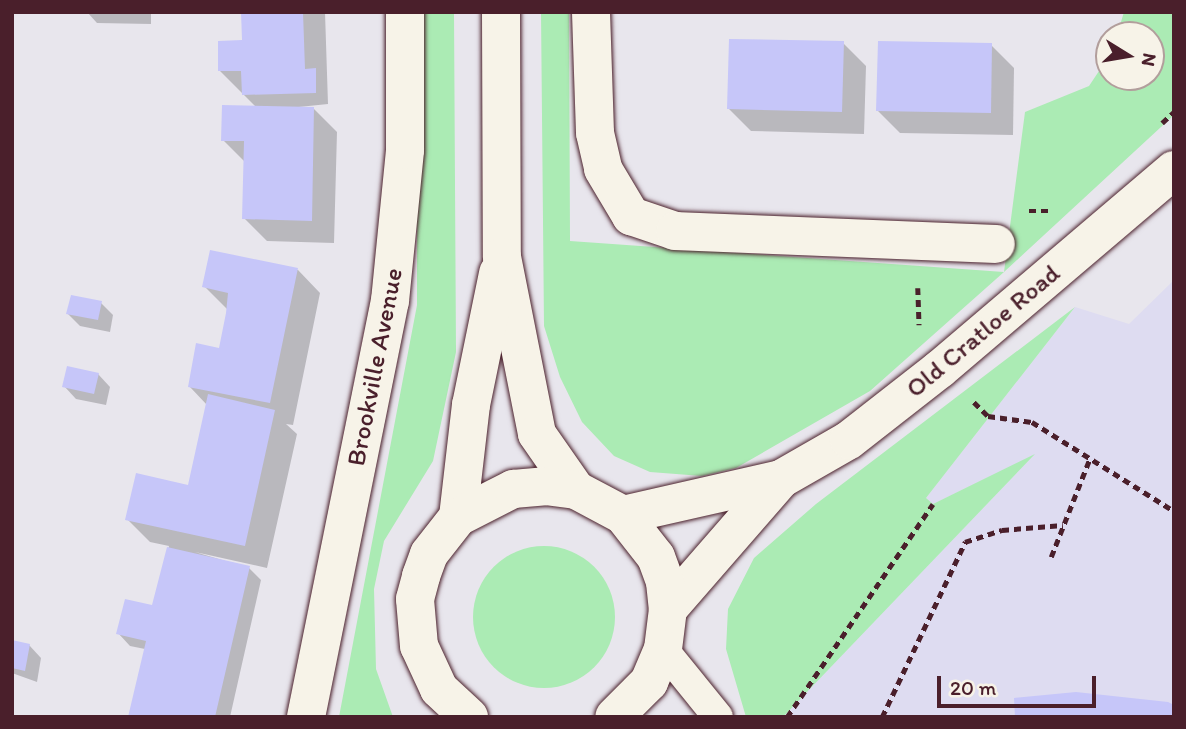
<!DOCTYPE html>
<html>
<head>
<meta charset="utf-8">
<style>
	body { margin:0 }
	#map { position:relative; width:1186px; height:729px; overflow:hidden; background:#e8e6ed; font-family:Itim,sans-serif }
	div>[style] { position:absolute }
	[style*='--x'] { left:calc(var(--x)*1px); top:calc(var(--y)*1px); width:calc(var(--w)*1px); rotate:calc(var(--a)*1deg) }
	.built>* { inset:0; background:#dedcf1 }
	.green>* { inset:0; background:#abebb4 }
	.round { border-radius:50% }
	.shadow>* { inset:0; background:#0003 }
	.building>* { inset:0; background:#c6c6f9 }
	.path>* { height:4.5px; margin-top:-2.25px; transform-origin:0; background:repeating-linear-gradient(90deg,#4a1f2b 0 7px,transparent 0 12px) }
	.roads { filter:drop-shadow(0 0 2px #4a1f2b) drop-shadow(0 0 2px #4a1f2b) }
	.lane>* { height:30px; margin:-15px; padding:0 15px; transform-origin:15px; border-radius:15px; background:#f7f3e8 }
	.street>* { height:38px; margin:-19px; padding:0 19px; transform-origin:19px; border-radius:19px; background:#f7f3e8 }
	.secondary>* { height:38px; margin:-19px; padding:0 19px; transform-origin:19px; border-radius:19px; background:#f7f3e8 }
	span { translate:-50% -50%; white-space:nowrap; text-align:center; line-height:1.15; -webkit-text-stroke:5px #f7f3e8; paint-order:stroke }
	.street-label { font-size:26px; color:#4a1f2b }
	.frame { position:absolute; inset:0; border:14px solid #4a1f2b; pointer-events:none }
	.north { position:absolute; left:1095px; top:21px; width:70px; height:70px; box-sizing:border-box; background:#f7f3e8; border:2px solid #b29e9c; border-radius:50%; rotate:101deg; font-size:19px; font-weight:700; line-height:28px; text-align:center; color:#4a1f2b }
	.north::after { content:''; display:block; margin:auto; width:24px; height:32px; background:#4a1f2b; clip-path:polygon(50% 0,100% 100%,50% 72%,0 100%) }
	.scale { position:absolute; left:937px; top:676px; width:159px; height:32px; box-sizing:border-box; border:4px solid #4a1f2b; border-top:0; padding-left:9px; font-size:21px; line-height:24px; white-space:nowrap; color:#4a1f2b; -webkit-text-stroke:5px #f7f3e8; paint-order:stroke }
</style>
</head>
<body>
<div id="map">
	<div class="built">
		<i style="clip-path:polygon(1174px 280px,1174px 717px,783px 717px,1033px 456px,933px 504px,926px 498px,1075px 307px,1129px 324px)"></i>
	</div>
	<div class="green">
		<i style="clip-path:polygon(417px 12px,454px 12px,456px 352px,433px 461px,384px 541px,374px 589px,376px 669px,393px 717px,339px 717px,417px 305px)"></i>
		<i style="clip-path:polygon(541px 12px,569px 12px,570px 241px,1004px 272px,1025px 112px,1089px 86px,1109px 56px,1109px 77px,1151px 77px,1151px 35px,1117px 35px,1124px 12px,1174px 12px,1174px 115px,1004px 272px,870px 391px,736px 468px,702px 476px,650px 472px,614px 456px,582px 422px,560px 377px,544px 326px)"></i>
		<i style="clip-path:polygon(1075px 307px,926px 498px,933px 504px,1035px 454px,783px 717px,746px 717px,726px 649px,728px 609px,754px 558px,816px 504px)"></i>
		<i class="round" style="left:473px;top:546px;width:142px;height:142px"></i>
	</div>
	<div class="shadow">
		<i style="clip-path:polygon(87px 12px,151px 12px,151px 24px,97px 23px)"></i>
		<i style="clip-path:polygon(243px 12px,325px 12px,328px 104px,289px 108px,314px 109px,337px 132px,334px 243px,267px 241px,244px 218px,245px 162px,223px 140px,257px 108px,220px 71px,243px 42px)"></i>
		<i style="clip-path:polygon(843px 43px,866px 66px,864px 134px,751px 131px,728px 108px)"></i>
		<i style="clip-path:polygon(991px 45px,1014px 68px,1013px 135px,900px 133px,877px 110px)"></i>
		<i style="clip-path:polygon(211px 252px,298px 270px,320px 293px,293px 425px,286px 424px,297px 434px,267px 568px,195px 552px,249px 568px,261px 580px,230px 717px,130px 717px,145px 649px,130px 646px,118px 633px,154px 607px,169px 546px,150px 542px,127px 519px,189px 487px,207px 405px,190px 387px,220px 350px,228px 310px,204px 286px)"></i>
		<i style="clip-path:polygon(101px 303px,113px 315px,110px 332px,80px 326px,68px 314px)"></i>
		<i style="clip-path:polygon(98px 374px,110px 387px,106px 405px,76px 399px,64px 386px)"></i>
		<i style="clip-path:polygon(12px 642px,29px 645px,41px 658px,37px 682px,12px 673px)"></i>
	</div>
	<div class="building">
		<i style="clip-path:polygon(241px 12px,303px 12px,305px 69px,316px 68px,316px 93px,242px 95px,241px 71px,218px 71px,218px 41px,242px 40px)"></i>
		<i style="clip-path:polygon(729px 39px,844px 41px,842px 112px,727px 109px)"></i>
		<i style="clip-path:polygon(878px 41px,992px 43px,991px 113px,876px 111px)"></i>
		<i style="clip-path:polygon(222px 105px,314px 107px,312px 221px,242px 219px,244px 141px,221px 141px)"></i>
		<i style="clip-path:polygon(210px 250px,298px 268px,270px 403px,188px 387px,196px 343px,219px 348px,226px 313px,228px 293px,202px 287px)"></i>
		<i style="clip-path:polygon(71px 295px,102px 301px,98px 320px,66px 314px)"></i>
		<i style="clip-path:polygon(67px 366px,99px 373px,94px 394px,62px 387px)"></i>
		<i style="clip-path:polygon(208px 394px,275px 410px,245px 546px,125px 520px,136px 473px,188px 485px)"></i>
		<i style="clip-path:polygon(167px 547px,250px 566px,215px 717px,128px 717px,146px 641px,116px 634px,125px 599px,152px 605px)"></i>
		<i style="clip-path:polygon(12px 640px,30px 644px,25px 671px,12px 668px)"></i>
		<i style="clip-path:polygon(1076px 692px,1168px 702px,1174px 705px,1174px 717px,1015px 717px,1014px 698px)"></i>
	</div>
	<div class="path">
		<i style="--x:1162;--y:123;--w:16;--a:-43"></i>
		<i style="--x:1029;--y:211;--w:23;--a:0"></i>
		<i style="--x:918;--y:288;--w:37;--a:88"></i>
		<i style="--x:974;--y:402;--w:20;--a:45"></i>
		<i style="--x:988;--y:416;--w:44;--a:7.8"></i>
		<i style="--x:1032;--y:422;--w:168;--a:32.1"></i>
		<i style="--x:1051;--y:557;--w:106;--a:-68.5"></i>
		<i style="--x:787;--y:717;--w:258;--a:-55.6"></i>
		<i style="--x:882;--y:717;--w:194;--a:-64.6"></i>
		<i style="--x:965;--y:542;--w:39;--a:-18"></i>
		<i style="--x:1002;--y:530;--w:61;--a:-4.7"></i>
	</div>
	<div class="roads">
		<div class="lane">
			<i style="--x:663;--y:649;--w:87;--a:51"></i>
		</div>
		<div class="street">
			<i style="--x:591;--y:12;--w:121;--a:88.1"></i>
			<i style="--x:595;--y:133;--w:37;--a:77"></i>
			<i style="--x:603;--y:169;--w:55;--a:59.2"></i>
			<i style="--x:631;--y:216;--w:46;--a:18.8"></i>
			<i style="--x:675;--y:231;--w:321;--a:2.3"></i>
			<i style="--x:306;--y:717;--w:424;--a:-78.6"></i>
			<i style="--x:390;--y:301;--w:152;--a:-84.3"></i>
			<i style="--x:405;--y:150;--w:138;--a:-90"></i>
		</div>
		<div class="secondary">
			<i style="--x:501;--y:12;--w:245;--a:89.8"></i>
			<i style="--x:502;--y:257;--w:180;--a:78.8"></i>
			<i style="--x:537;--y:434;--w:68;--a:55.1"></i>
			<i style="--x:623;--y:515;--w:162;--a:-12.8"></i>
			<i style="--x:781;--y:479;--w:78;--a:-29.8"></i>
			<i style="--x:849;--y:440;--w:115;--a:-38"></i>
			<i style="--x:940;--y:369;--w:307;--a:-40.4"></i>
			<i style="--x:458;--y:517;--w:113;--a:-83.4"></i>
			<i style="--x:471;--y:405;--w:135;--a:-78.4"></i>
			<i style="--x:668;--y:609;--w:172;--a:-49"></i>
			<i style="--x:469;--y:717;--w:41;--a:-137"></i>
			<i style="--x:439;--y:689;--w:47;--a:-114.9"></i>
			<i style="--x:419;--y:646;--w:47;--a:-94.9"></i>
			<i style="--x:415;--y:599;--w:24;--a:-75"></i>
			<i style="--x:421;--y:576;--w:23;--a:-70"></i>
			<i style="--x:429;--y:554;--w:47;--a:-51.9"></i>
			<i style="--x:458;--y:517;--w:62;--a:-27"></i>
			<i style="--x:513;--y:489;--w:32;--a:-5"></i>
			<i style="--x:545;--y:486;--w:31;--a:7"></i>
			<i style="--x:576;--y:490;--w:53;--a:28"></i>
			<i style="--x:623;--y:515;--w:53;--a:51.8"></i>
			<i style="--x:656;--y:557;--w:27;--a:70"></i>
			<i style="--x:665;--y:582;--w:27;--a:84"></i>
			<i style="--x:668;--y:609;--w:40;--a:97.1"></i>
			<i style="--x:663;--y:649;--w:36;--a:113"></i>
			<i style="--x:649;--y:682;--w:49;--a:135"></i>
		</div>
	</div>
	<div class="street-label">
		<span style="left:983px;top:331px;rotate:-40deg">Old Cratloe Road</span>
		<span style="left:375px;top:367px;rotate:-79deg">Brookville Avenue</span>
	</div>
	<div class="frame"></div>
	<div class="north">N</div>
	<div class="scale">20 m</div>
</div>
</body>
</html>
